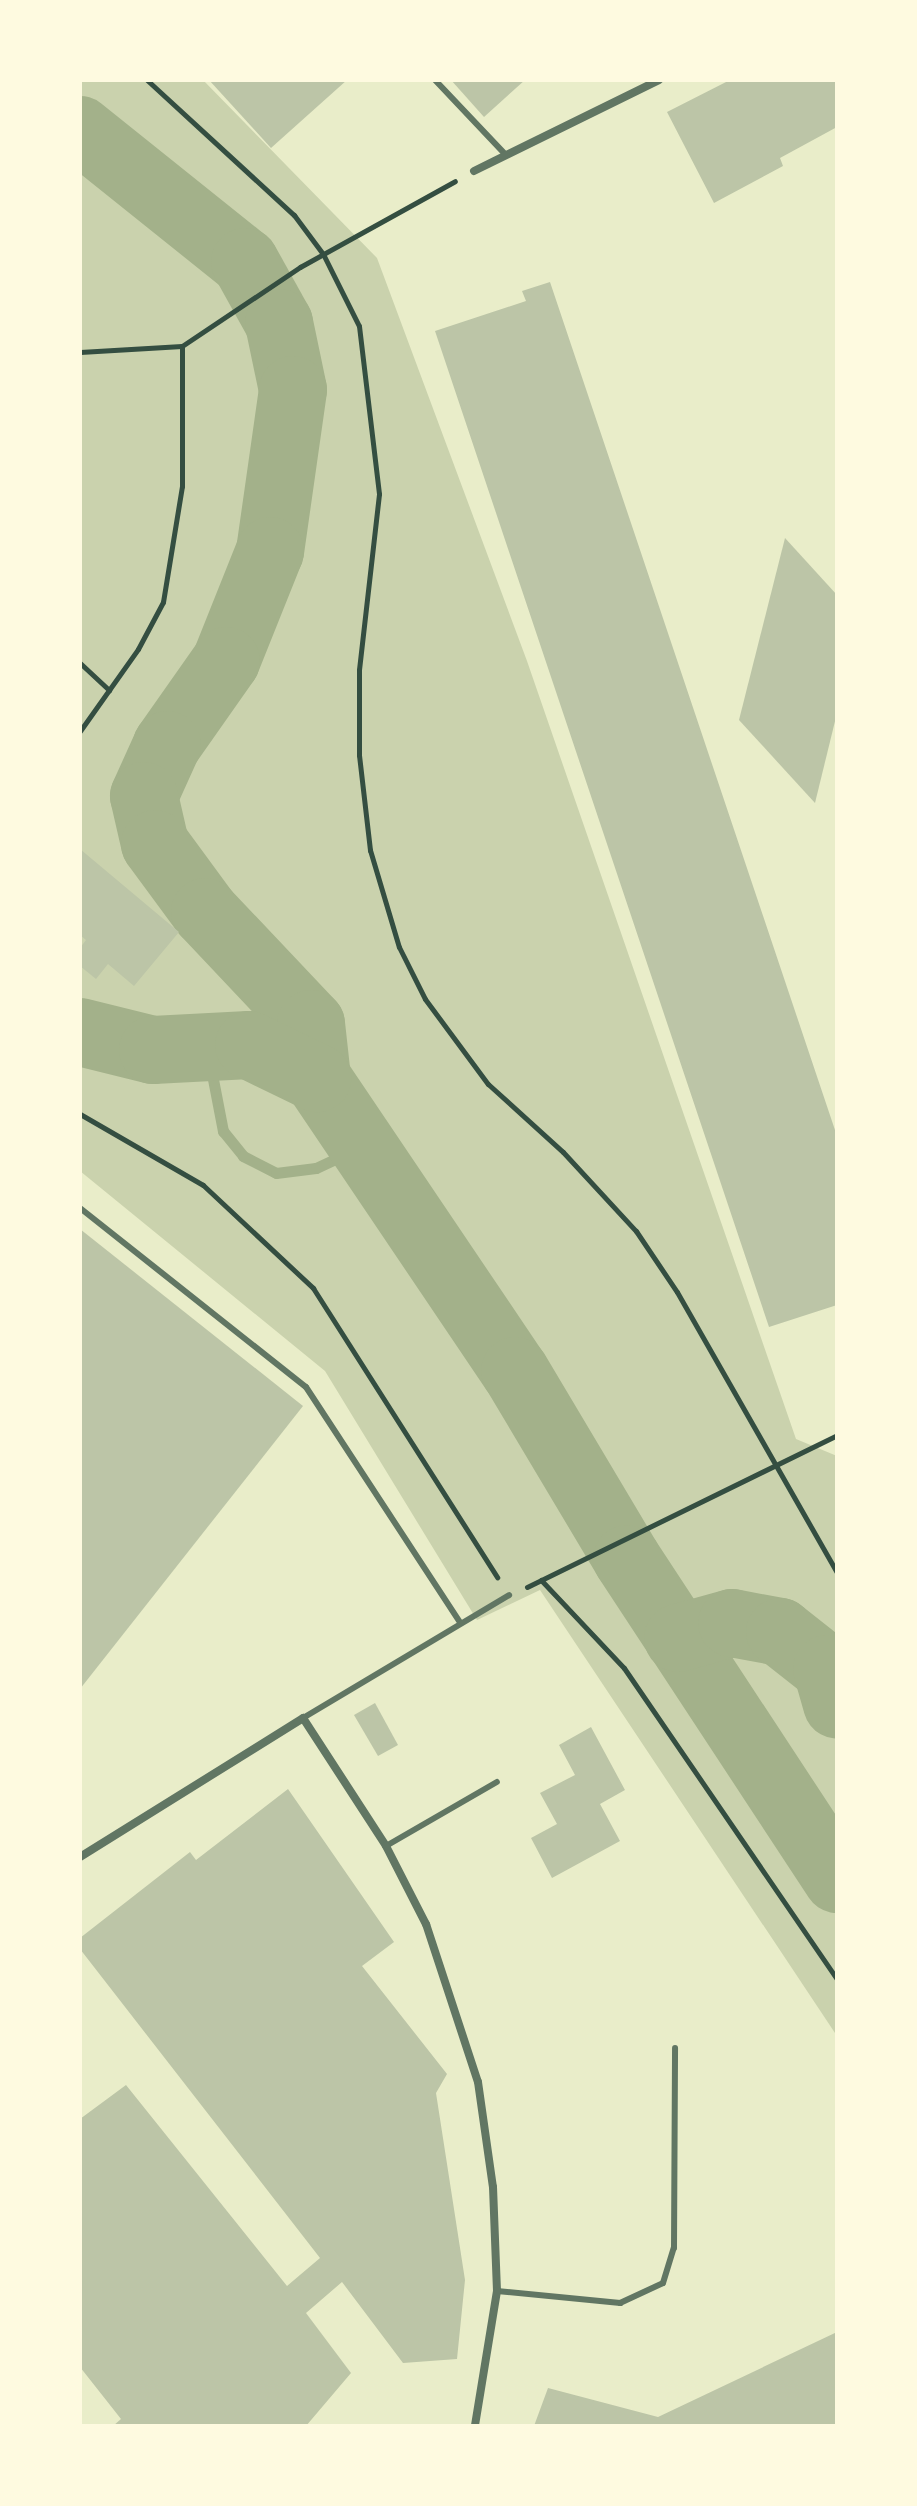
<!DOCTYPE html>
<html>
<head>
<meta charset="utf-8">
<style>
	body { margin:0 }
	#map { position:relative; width:917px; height:2506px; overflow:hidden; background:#e9edc9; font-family:Inter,sans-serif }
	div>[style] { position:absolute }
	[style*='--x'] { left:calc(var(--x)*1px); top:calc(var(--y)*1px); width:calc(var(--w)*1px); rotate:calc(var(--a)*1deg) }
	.green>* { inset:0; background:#cad2ad }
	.stream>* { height:11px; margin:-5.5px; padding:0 5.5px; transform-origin:5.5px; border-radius:5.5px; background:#a3b18a }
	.river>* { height:68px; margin:-34px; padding:0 34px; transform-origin:34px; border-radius:34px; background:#a3b18a }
	.building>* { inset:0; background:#bcc5a7 }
	.path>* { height:5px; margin:-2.5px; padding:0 2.5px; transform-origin:2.5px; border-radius:2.5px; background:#344e41 }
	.service>* { height:6px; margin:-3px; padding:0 3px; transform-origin:3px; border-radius:3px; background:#617663 }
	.minor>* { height:8px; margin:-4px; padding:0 4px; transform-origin:4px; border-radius:4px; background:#617663 }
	span { translate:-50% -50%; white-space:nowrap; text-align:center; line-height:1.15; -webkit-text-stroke:6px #fefae0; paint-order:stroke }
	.frame { position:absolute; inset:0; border:82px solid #fefae0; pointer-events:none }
</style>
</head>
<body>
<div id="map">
	<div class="green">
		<i style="clip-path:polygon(80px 80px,203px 80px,377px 258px,527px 661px,796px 1439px,837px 1456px,837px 2036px,540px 1590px,477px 1620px,325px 1371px,80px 1171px)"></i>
	</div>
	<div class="stream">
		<i style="--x:207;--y:1048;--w:85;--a:79.1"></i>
		<i style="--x:223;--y:1131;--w:32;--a:51"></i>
		<i style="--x:243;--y:1156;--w:37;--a:27"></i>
		<i style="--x:276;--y:1173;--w:40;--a:-7.1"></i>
		<i style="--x:316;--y:1168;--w:52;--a:-25.1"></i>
	</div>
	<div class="river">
		<i style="--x:80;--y:130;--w:211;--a:38.7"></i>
		<i style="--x:245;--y:262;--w:70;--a:60.9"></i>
		<i style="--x:279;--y:323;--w:68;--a:78.2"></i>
		<i style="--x:293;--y:390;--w:163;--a:98.1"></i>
		<i style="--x:270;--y:551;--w:118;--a:111.8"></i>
		<i style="--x:226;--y:661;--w:103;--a:125.1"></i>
		<i style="--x:167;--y:745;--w:56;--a:114.3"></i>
		<i style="--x:144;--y:796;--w:49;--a:77.1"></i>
		<i style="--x:155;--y:844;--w:84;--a:53.7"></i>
		<i style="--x:205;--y:912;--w:154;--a:46.6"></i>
		<i style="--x:311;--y:1024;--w:54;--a:83.7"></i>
		<i style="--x:317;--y:1078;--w:354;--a:56"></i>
		<i style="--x:515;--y:1371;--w:219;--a:59.2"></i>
		<i style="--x:627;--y:1559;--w:383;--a:56.7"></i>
		<i style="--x:80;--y:1032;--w:75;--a:13.9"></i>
		<i style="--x:153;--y:1050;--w:96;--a:-3"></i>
		<i style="--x:249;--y:1045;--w:76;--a:25.9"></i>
		<i style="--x:678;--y:1638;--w:56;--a:-15.5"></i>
		<i style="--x:732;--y:1623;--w:49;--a:10.6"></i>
		<i style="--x:780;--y:1632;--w:60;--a:38.2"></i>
		<i style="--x:827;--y:1669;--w:37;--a:74"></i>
	</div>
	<div class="building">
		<i style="clip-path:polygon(209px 80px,347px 80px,271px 148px)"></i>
		<i style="clip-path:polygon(451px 80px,525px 80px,484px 117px)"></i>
		<i style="clip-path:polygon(730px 80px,837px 80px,837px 127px,780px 158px,783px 166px,714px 203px,667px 112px)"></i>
		<i style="clip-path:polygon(550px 282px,837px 1136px,837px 1305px,769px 1327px,435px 331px,526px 301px,522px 291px)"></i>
		<i style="clip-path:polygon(785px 538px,837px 595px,837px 713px,815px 803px,739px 720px)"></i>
		<i style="clip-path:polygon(80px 849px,179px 932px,134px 986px,108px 964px,96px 979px,80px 966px,80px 948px,86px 940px,80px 935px)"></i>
		<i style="clip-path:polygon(80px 1229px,303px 1406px,80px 1689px)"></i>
		<i style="clip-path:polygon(375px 1703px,398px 1745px,378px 1756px,354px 1715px)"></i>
		<i style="clip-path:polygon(591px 1727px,625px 1790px,600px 1804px,620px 1841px,552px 1878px,531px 1838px,557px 1824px,540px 1793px,575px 1775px,559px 1745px)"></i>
		<i style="clip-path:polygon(288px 1789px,394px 1942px,362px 1966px,447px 2074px,436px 2093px,465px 2280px,457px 2359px,403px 2363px,342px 2282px,306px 2313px,351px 2373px,306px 2426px,113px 2426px,121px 2419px,80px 2367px,80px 2119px,126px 2085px,287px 2286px,320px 2258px,80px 1949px,80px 1938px,190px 1852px,196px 1860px)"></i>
		<i style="clip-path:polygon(837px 2332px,837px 2426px,534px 2426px,548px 2388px,658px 2417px)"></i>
	</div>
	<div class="path">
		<i style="--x:147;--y:80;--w:200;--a:42.6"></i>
		<i style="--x:294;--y:215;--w:49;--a:53.4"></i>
		<i style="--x:323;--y:254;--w:80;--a:63.4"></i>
		<i style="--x:359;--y:326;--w:169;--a:83.2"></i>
		<i style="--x:379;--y:494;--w:177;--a:96.5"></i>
		<i style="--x:359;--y:670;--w:85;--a:90"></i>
		<i style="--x:359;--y:755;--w:96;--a:83.4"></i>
		<i style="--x:370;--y:850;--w:101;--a:73.4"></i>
		<i style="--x:399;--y:947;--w:58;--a:63.4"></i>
		<i style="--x:425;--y:999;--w:106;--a:53.5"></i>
		<i style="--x:488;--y:1084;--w:101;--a:42.2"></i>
		<i style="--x:563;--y:1152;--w:108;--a:47.3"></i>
		<i style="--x:636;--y:1231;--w:73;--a:56.1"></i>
		<i style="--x:677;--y:1292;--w:322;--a:60.3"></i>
		<i style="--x:80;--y:352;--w:102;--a:-3.4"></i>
		<i style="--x:182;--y:346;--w:142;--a:-33.8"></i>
		<i style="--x:300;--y:267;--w:177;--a:-29"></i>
		<i style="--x:80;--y:663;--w:40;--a:43"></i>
		<i style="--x:80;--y:731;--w:100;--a:-54.7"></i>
		<i style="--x:138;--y:649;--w:53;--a:-62"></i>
		<i style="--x:163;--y:602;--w:118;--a:-80.7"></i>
		<i style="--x:182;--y:486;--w:140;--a:-90"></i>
		<i style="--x:80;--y:1114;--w:142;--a:30"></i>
		<i style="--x:203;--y:1185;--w:151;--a:43.1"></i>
		<i style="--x:313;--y:1288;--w:343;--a:57.5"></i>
		<i style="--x:541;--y:1580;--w:121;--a:46.7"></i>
		<i style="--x:624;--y:1668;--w:377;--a:55.6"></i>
		<i style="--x:527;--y:1587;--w:345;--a:-26.1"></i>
	</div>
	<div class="service">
		<i style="--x:435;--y:80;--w:102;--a:46.6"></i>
		<i style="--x:80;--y:1208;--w:288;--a:38.4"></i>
		<i style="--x:306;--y:1387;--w:281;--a:56.8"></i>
		<i style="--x:303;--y:1718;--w:240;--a:-30.8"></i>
		<i style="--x:386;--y:1846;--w:128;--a:-30"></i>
		<i style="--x:497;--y:2291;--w:124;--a:5.6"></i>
		<i style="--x:620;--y:2303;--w:47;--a:-24.9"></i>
		<i style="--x:663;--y:2283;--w:37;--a:-73"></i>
		<i style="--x:674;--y:2248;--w:200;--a:-89.7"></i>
	</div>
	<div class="minor">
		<i style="--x:474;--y:171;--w:206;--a:-26.2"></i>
		<i style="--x:80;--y:1857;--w:263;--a:-31.9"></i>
		<i style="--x:303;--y:1718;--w:153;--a:57"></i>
		<i style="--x:386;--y:1846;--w:88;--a:62.9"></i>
		<i style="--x:426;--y:1924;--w:166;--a:71.8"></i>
		<i style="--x:478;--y:2082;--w:106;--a:81.9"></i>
		<i style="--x:493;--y:2187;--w:104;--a:87.8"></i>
		<i style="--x:497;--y:2291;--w:137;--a:99.3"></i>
	</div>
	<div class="frame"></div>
</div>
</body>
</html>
